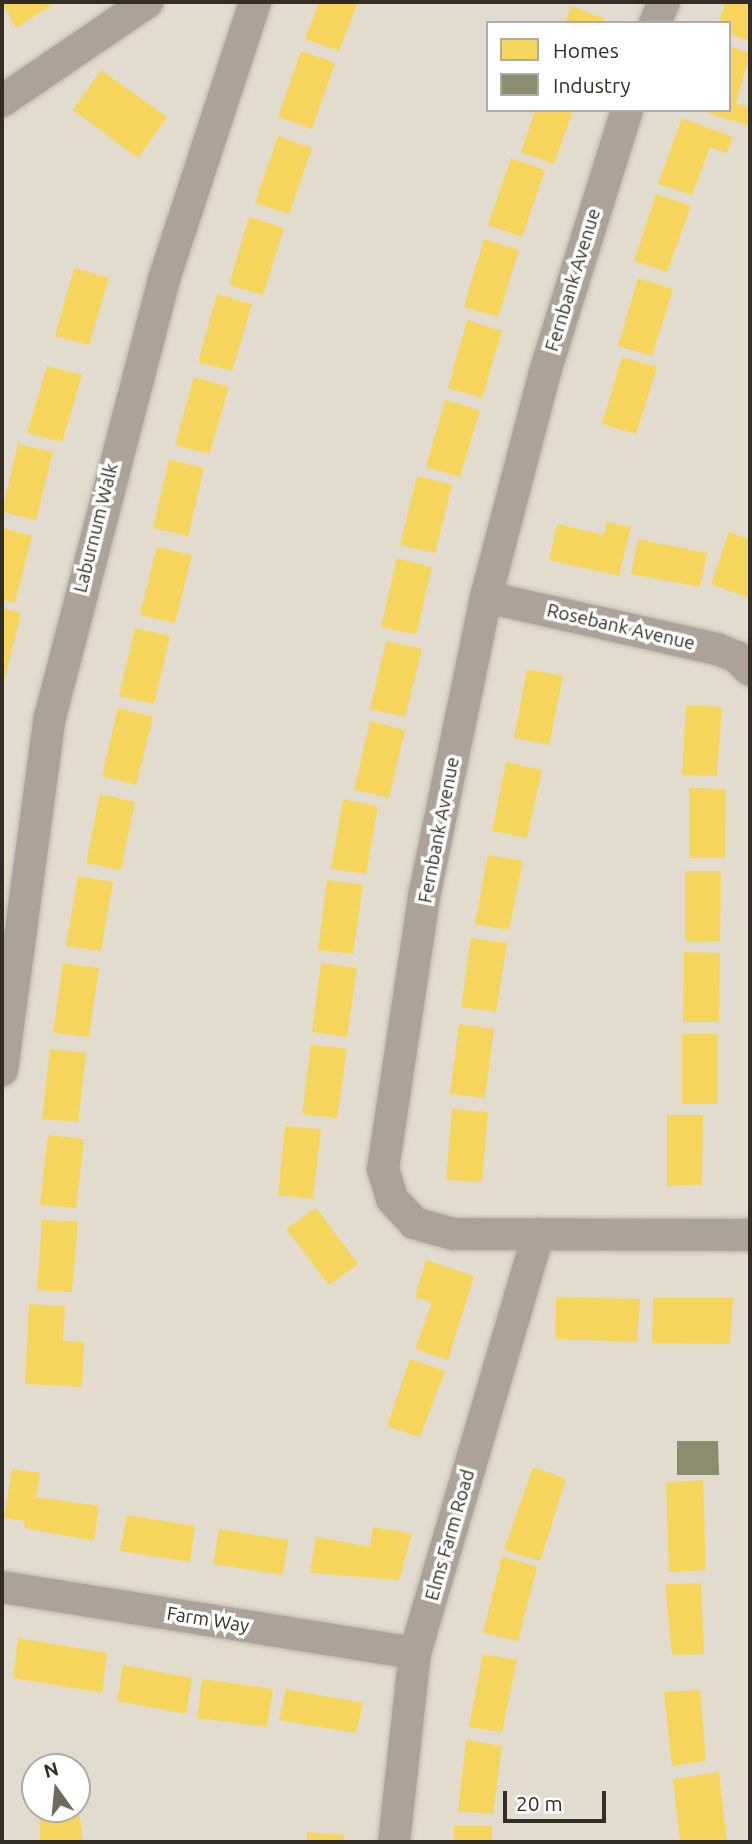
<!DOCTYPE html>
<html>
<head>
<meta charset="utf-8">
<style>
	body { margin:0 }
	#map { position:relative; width:752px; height:1844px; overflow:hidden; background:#e2dccf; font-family:Ubuntu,sans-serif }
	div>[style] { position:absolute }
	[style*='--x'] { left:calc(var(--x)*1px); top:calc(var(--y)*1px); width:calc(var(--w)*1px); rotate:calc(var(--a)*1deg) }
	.homes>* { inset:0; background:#f6d55c }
	.industry>* { inset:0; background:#8c8c6e }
	.roads { filter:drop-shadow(0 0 2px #bdb8af) drop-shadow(0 0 2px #bdb8af) }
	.minor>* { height:32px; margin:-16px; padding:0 16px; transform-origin:16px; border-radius:16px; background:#ada297 }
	span { translate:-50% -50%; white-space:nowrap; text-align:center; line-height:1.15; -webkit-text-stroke:7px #fff; paint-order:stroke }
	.street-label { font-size:19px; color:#322e25 }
	.frame { position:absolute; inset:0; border:4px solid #322e25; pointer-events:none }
	.legend { position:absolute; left:486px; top:21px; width:245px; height:91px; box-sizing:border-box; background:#fff; border:2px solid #adaba8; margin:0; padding:9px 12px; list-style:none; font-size:21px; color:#322e25 }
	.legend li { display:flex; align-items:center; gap:14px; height:35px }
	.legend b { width:35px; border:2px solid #adaba8 }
	.north { position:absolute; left:21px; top:1753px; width:70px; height:70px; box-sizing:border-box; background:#fff; border:2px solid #adaba8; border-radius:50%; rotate:345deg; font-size:19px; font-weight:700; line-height:28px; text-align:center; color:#322e25 }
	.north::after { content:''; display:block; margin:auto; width:24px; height:32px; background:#706b60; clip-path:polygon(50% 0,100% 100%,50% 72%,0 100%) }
	.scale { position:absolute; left:503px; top:1791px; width:103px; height:32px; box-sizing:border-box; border:4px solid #322e25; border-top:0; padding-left:9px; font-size:21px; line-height:24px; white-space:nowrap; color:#322e25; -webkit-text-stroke:5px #fff; paint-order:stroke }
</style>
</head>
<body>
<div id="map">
	<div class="homes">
		<i style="clip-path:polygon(2px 2px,56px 2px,16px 28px)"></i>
		<i style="clip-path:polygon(319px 2px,358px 2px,339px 51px,305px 39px)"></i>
		<i style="clip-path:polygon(725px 2px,750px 2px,750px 41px,729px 34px,729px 23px,719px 23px)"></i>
		<i style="clip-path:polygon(571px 6px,605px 19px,604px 23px,565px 23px)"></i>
		<i style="clip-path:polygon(729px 46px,750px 53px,736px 103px,750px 108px,749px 126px,702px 111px,729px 110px)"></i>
		<i style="clip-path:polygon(301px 51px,335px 63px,312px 129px,278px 117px)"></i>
		<i style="clip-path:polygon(101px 70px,167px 117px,138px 158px,73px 110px)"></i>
		<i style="clip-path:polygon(535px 110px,573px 110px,554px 164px,521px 152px)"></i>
		<i style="clip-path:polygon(682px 118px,733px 137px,727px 153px,710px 147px,692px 195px,658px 184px)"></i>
		<i style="clip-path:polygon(278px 136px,312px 148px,289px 214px,255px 203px)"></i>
		<i style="clip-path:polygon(511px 158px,545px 170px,522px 237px,488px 225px)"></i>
		<i style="clip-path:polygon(656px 194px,691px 206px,667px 272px,634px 261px)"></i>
		<i style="clip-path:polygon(249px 217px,284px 228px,263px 295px,229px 285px)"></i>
		<i style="clip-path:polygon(484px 239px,519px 250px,498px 317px,464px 307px)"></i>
		<i style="clip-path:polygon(74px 268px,109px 278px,89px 345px,55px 336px)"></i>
		<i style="clip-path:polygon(638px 278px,673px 289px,652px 356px,618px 346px)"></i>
		<i style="clip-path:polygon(217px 294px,252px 304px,232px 371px,198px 362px)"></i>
		<i style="clip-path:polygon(467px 320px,502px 331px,482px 398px,448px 388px)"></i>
		<i style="clip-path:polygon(622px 357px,657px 367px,636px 434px,602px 424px)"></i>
		<i style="clip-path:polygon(47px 366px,82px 375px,62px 442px,27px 433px)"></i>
		<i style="clip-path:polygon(194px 377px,229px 387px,209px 454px,175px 445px)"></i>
		<i style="clip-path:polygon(445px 400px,480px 410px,460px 477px,426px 467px)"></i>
		<i style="clip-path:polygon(18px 444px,53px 452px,36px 520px,2px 512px)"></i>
		<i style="clip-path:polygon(169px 459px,204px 468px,188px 536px,153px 528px)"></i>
		<i style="clip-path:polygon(417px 476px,452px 485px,435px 553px,400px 545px)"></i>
		<i style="clip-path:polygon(607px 522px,631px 527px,619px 576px,549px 560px,557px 524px,604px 535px)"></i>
		<i style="clip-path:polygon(2px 528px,32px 536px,15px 603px,2px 600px)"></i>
		<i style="clip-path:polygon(729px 532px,750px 539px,750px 598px,711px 584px)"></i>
		<i style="clip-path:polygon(638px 539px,707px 553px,700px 587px,631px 574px)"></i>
		<i style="clip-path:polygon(157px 547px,192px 555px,175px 623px,140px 615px)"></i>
		<i style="clip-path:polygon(397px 558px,432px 567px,416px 635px,381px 627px)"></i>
		<i style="clip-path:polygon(2px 608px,21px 613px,4px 681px,2px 680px)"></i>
		<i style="clip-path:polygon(135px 628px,170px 636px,154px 704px,119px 696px)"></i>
		<i style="clip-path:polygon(386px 641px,422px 649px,405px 717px,370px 709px)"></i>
		<i style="clip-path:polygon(527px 669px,563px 676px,549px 745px,514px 738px)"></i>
		<i style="clip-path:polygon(686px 705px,722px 707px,717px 776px,682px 775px)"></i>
		<i style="clip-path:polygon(118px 708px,153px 717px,136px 785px,102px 776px)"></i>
		<i style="clip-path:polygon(370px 721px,405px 730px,389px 798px,354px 790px)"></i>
		<i style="clip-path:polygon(506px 762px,542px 770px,527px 838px,492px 831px)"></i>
		<i style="clip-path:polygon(689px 788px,726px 789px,725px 858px,689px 858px)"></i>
		<i style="clip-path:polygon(100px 794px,135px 802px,121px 870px,86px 863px)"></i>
		<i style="clip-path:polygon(343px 799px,378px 806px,366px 874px,331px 869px)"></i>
		<i style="clip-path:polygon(488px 855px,523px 861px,509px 930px,475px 924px)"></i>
		<i style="clip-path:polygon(685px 871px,721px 871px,720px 941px,685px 942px)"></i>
		<i style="clip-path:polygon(78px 876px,113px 882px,101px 951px,66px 946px)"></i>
		<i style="clip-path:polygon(327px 880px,363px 885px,353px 954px,318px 950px)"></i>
		<i style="clip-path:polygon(471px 938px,507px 943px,496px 1012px,461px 1007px)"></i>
		<i style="clip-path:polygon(684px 952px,720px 953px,719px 1022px,683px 1022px)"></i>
		<i style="clip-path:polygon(63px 963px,99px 968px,89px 1037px,53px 1033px)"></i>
		<i style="clip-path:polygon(321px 963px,357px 968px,347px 1037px,312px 1032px)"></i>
		<i style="clip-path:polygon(459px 1024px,494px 1029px,485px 1098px,450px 1094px)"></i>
		<i style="clip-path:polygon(682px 1034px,718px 1034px,718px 1104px,682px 1104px)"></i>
		<i style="clip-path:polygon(311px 1044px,347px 1049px,337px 1118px,302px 1114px)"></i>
		<i style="clip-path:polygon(50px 1049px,86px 1053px,78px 1122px,42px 1119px)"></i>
		<i style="clip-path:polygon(452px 1109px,488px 1112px,482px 1182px,446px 1180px)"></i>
		<i style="clip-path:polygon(667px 1115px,703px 1115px,702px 1185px,667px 1186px)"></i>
		<i style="clip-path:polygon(285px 1126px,321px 1129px,313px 1199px,278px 1195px)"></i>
		<i style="clip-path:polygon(48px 1135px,84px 1139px,76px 1208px,40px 1205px)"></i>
		<i style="clip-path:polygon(316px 1208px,358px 1264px,329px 1285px,286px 1229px)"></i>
		<i style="clip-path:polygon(42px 1220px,78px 1222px,72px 1292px,37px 1290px)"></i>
		<i style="clip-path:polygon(426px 1260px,474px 1276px,448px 1360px,415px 1349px,432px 1302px,415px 1297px)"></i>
		<i style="clip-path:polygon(556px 1297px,640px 1299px,637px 1342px,555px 1339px)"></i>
		<i style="clip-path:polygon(653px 1298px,733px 1298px,730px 1344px,652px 1343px)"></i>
		<i style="clip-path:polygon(29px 1304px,65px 1306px,63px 1341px,84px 1342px,82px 1387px,25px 1384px)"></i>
		<i style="clip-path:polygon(410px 1359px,445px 1371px,420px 1437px,387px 1426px)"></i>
		<i style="clip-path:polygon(533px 1467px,566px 1479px,540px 1561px,504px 1550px)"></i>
		<i style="clip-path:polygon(12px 1469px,40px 1473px,36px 1497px,99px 1506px,94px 1541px,24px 1528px,25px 1521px,4px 1518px)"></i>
		<i style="clip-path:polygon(703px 1480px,706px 1570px,669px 1572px,666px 1483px)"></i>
		<i style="clip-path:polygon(127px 1515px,195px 1526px,190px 1562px,120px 1551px)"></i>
		<i style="clip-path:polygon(373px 1527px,412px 1534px,399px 1580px,310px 1573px,316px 1537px,370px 1547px)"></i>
		<i style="clip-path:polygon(219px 1529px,288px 1540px,283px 1575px,213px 1564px)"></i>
		<i style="clip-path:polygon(502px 1556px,537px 1567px,518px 1641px,483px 1633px)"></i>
		<i style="clip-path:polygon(701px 1583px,704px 1654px,672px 1655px,665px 1584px)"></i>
		<i style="clip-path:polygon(18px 1638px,107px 1653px,102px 1693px,13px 1678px)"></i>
		<i style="clip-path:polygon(483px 1654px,517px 1660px,502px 1732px,469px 1727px)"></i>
		<i style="clip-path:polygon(123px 1665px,192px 1678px,186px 1714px,117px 1701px)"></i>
		<i style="clip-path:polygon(202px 1679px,273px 1689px,267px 1727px,197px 1718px)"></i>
		<i style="clip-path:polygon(286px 1689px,363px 1703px,356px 1733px,279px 1720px)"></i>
		<i style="clip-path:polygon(700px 1690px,706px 1761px,672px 1766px,664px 1692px)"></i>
		<i style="clip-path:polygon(466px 1740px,502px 1746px,493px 1814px,458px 1811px)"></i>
		<i style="clip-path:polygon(719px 1772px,727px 1842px,680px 1842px,673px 1779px)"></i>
		<i style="clip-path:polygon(79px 1810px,83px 1842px,40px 1842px,40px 1816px)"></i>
		<i style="clip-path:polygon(454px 1826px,492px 1826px,492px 1842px,454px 1842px)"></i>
		<i style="clip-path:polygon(307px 1832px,344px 1835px,344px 1842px,307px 1842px)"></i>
	</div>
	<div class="industry">
		<i style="clip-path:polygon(677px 1441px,718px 1441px,719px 1475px,677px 1475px)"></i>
	</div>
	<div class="roads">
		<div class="minor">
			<i style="--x:655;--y:23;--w:23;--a:-67"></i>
			<i style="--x:2;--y:101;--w:176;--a:-34.3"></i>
			<i style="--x:627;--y:110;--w:275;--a:107.4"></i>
			<i style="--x:545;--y:372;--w:233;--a:104.7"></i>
			<i style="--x:486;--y:597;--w:300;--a:101.7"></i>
			<i style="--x:425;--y:891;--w:281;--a:98.6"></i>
			<i style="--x:383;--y:1169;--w:31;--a:73"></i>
			<i style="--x:392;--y:1199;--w:33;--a:47"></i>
			<i style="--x:414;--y:1223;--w:41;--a:15.8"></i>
			<i style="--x:453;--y:1234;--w:297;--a:0.2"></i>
			<i style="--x:486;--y:597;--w:237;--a:12.7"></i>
			<i style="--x:717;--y:649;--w:22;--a:22"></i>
			<i style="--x:737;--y:657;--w:18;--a:45"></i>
			<i style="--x:2;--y:1070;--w:356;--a:-82.3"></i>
			<i style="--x:50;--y:717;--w:453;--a:-75.4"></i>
			<i style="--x:164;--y:279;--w:292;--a:-71.8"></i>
			<i style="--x:2;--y:1587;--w:418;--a:9.1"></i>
			<i style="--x:394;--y:1842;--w:190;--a:-83.7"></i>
			<i style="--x:415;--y:1653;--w:437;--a:-73.6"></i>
		</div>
	</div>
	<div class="street-label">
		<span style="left:573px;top:280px;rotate:-73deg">Fernbank Avenue</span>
		<span style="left:96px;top:528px;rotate:-76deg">Laburnum Walk</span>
		<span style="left:621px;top:627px;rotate:13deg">Rosebank Avenue</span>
		<span style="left:439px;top:830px;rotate:-79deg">Fernbank Avenue</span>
		<span style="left:450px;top:1535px;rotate:-74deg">Elms Farm Road</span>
		<span style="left:208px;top:1620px;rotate:9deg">Farm Way</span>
	</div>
	<div class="frame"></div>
	<ul class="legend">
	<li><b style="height:19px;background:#f6d55c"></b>Homes</li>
	<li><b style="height:19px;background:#8c8c6e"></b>Industry</li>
	</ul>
	<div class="north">N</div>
	<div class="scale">20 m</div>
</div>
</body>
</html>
